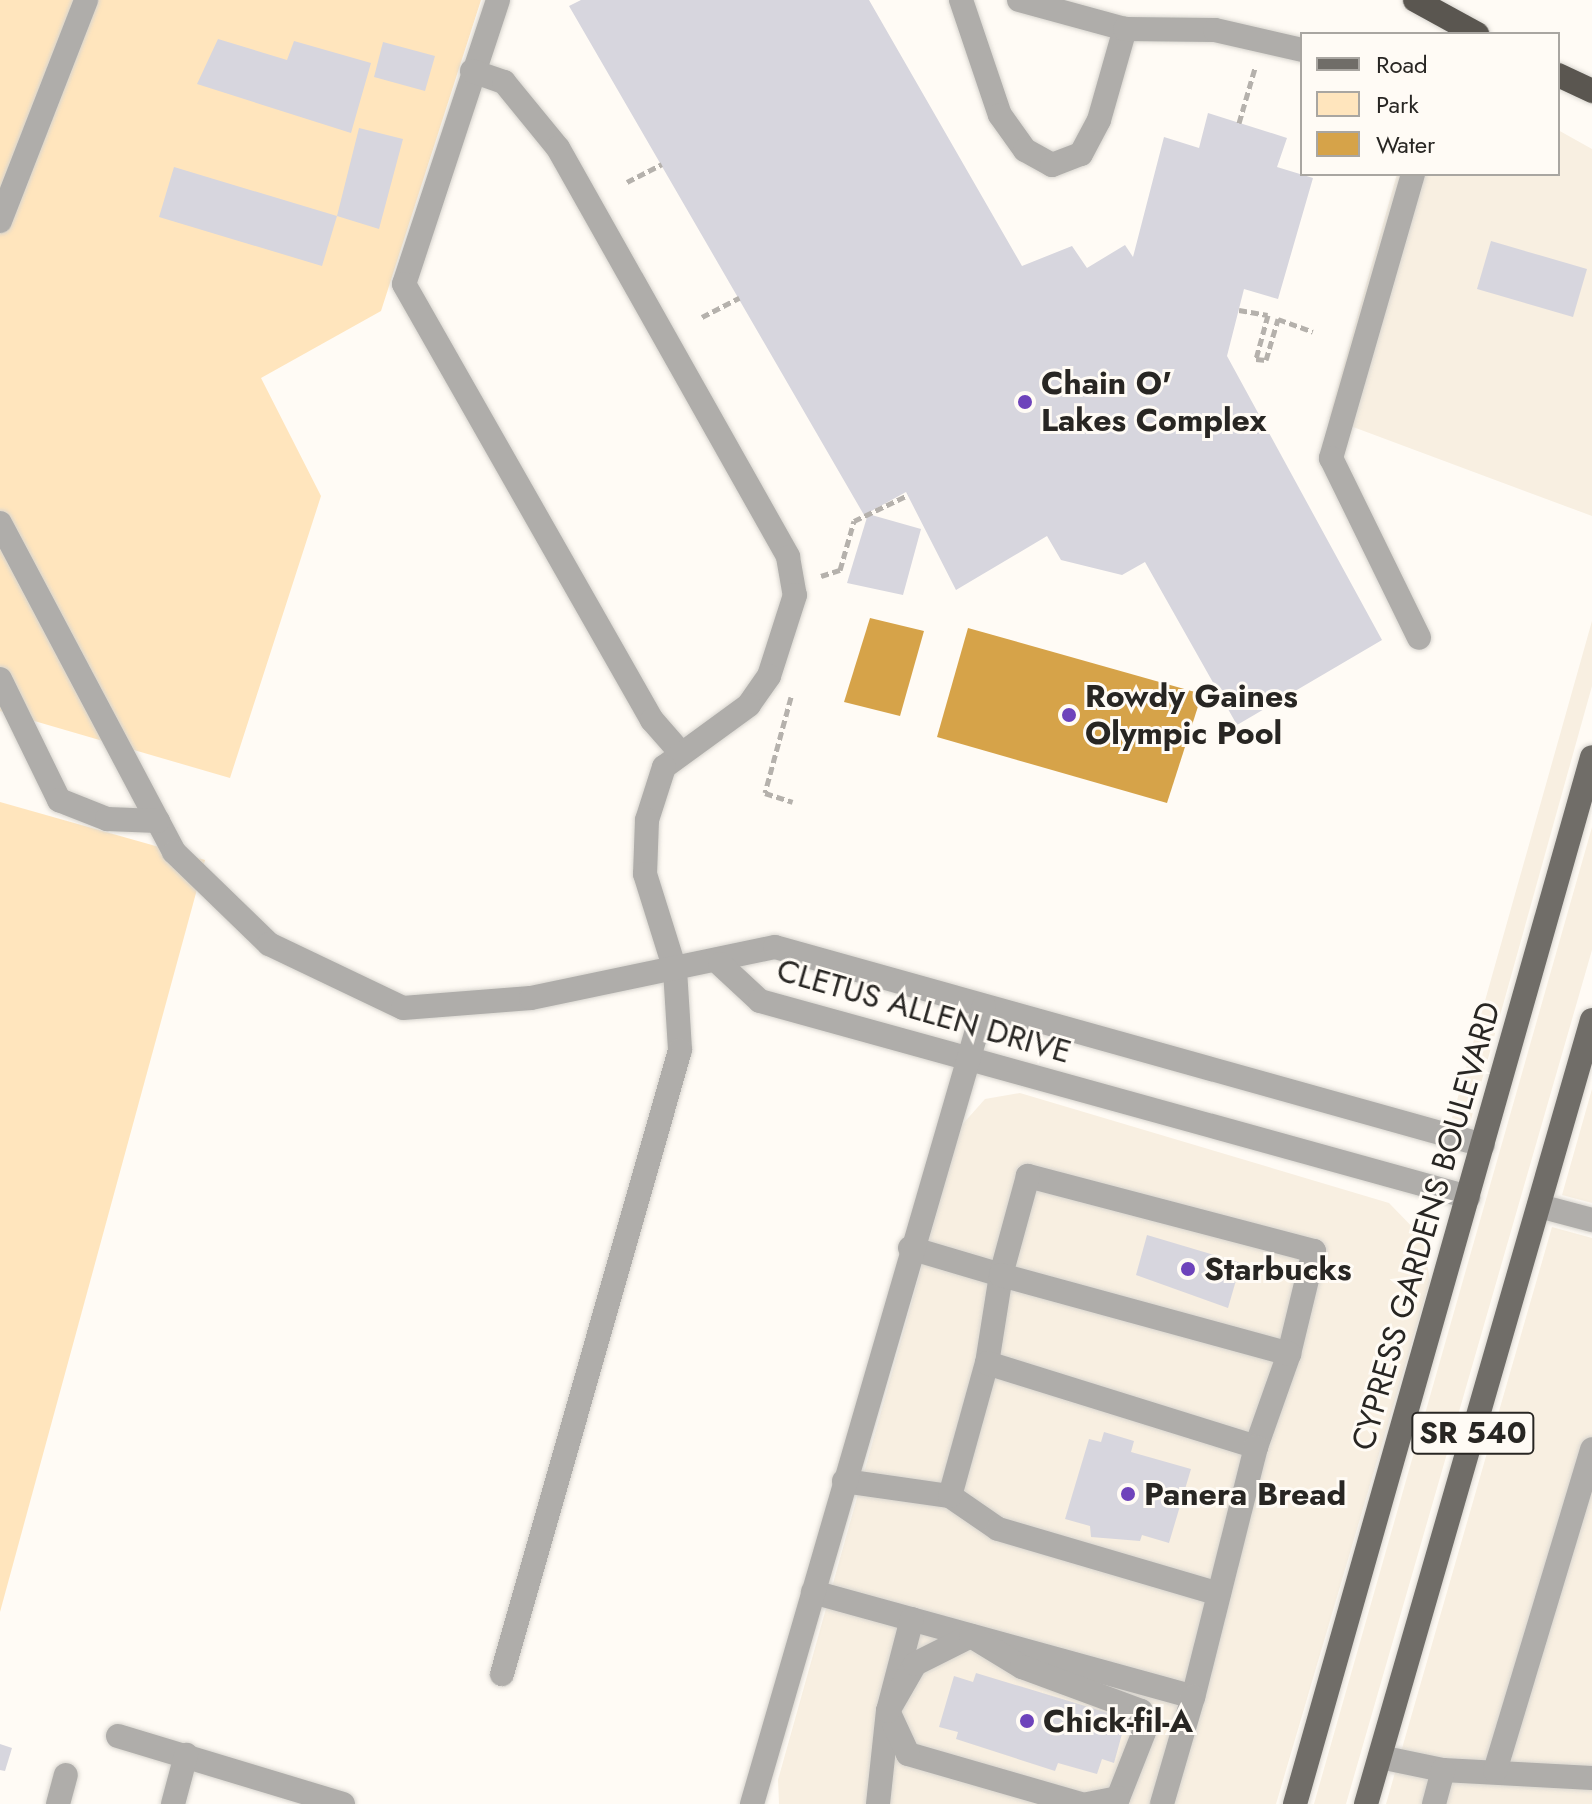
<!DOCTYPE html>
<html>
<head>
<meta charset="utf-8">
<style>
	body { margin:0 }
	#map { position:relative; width:1592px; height:1804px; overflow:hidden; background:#fffbf5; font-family:Jost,sans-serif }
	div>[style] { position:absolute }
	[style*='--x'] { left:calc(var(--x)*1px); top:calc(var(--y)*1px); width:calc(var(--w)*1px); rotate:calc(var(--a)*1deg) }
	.built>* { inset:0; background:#f8efe1 }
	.green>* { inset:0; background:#ffe5bd }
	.water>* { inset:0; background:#d6a349 }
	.building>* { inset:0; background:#d7d6de }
	.path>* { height:5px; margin-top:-2.5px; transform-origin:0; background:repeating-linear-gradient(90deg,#b5b1ac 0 8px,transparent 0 12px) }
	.roads { filter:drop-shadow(0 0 2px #d8d5cf) drop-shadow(0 0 2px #d8d5cf) }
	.minor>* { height:24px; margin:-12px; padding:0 12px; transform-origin:12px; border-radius:12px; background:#afadaa }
	.major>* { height:24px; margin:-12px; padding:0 12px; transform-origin:12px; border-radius:12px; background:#706d68 }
	.highway>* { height:24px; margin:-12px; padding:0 12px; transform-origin:12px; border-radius:12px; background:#5a5650 }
	.dots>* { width:22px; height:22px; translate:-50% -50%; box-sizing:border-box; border:4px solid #fffbf5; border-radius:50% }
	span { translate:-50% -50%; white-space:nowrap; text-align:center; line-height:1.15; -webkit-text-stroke:6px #fffbf5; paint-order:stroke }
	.shield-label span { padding:2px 6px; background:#fffbf5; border:2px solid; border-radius:6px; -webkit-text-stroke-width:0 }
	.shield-label { font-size:30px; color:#282623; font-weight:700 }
	.poi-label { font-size:32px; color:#282623; font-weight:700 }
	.left { translate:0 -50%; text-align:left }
	.street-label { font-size:32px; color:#282623 }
	.legend { position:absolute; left:1300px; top:32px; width:260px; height:144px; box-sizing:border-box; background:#fffbf5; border:2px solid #a9a6a1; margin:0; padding:10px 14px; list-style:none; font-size:24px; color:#282623 }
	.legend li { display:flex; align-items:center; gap:16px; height:40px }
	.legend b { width:40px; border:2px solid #a9a6a1 }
</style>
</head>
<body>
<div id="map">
	<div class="built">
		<i style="clip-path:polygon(1558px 130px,1592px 149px,1592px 516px,1329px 418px,1397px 174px,1558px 174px)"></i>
		<i style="clip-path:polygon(1592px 621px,1592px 686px,1470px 1123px,1452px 1118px)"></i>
		<i style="clip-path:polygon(1592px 827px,1592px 950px,1346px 1804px,1314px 1804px)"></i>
		<i style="clip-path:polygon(1592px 1089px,1592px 1203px,1562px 1195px)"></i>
		<i style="clip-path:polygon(1020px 1093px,1389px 1203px,1423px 1238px,1430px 1281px,1276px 1804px,779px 1804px,778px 1780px,961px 1126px,985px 1099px)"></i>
		<i style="clip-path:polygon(1552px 1227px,1592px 1238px,1592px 1804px,1386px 1804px)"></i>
	</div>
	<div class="green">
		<i style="clip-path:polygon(0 0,481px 0,381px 311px,261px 378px,321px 496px,230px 778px,0 711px)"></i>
		<i style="clip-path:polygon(0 802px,205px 860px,0 1612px)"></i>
	</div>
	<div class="water">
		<i style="clip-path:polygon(870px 618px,924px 631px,900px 716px,844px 702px)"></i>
		<i style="clip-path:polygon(968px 628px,1202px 694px,1167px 803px,937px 737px)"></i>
	</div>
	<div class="building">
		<i style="clip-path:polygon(581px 0,869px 0,1022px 266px,1072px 246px,1087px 268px,1125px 245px,1133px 257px,1164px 137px,1199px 148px,1208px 113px,1287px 138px,1277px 167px,1313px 178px,1278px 299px,1244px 289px,1227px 356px,1382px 640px,1237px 725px,1145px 562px,1122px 575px,1061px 560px,1047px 536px,956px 590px,906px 492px,864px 515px,569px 6px)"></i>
		<i style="clip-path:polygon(218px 39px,287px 60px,294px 41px,371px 63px,351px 133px,197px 84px)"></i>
		<i style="clip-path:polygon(383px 42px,435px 56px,425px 91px,374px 77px)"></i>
		<i style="clip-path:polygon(359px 128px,403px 139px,379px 229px,337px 216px)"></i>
		<i style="clip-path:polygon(174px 167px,337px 216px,322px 266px,159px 217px)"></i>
		<i style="clip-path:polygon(1491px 241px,1587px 269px,1573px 317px,1477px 289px)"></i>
		<i style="clip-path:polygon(868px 514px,921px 529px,903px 595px,847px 583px)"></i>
		<i style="clip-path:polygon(1147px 1235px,1241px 1263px,1228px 1308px,1136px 1275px)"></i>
		<i style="clip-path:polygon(1104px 1432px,1134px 1441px,1131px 1452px,1191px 1469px,1169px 1543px,1142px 1535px,1140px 1541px,1091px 1537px,1090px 1526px,1065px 1519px,1089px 1439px,1101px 1442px)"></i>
		<i style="clip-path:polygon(976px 1673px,1115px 1715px,1110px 1730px,1122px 1734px,1114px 1763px,1102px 1759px,1097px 1774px,1058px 1763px,1055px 1771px,956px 1739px,958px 1732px,939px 1727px,954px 1676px,973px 1682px)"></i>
		<i style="clip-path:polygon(0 1744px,12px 1748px,5px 1771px,0 1770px)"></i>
	</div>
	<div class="path">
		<i style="--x:1239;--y:123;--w:57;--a:-73.8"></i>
		<i style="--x:627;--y:182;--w:39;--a:-27"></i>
		<i style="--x:1239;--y:310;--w:29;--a:10"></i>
		<i style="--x:1268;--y:315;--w:46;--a:105.3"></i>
		<i style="--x:1256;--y:359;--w:10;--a:6"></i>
		<i style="--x:1266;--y:360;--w:43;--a:-73.7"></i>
		<i style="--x:1278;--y:319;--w:37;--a:20"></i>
		<i style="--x:702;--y:317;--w:42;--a:-27.2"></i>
		<i style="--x:821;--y:576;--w:20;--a:-18"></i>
		<i style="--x:840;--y:570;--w:51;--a:-74.1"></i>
		<i style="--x:854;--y:521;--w:60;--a:-25.7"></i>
		<i style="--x:791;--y:697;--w:99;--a:105.2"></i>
		<i style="--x:765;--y:793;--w:29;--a:18"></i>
	</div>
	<div class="roads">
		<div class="minor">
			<i style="--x:498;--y:0;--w:299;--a:108.3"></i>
			<i style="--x:404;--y:284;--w:502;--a:60.37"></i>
			<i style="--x:652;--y:720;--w:44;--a:48.7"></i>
			<i style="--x:961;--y:0;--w:121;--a:71.3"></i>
			<i style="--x:1000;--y:115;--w:43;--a:54.5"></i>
			<i style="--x:1025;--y:150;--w:31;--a:29"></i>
			<i style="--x:1052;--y:165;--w:31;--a:-21"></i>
			<i style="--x:1081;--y:154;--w:38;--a:-62"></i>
			<i style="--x:1099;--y:120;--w:95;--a:-74.1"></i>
			<i style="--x:1019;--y:0;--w:110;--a:15.3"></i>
			<i style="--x:1125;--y:29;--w:90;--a:0.6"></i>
			<i style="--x:1215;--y:30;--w:89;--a:12.9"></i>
			<i style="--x:472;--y:71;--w:34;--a:19"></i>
			<i style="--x:504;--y:82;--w:85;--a:50.7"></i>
			<i style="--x:558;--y:148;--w:469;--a:60.6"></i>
			<i style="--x:788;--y:557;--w:39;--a:80"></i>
			<i style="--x:795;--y:595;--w:85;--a:107.8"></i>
			<i style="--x:769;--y:676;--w:35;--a:125"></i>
			<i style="--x:749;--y:705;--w:105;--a:143.9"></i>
			<i style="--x:664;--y:767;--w:56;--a:107.8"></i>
			<i style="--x:647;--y:820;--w:54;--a:92.1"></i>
			<i style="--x:645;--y:874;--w:101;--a:72.6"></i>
			<i style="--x:675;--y:970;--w:80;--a:86.4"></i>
			<i style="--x:680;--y:1050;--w:649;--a:105.92"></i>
			<i style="--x:1413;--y:174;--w:296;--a:106.1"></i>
			<i style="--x:1331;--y:458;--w:200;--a:63.9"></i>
			<i style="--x:0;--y:221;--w:237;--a:-68.7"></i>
			<i style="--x:0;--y:523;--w:372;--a:62.1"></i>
			<i style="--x:174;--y:852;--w:132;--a:44.1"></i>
			<i style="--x:269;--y:944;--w:148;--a:25.5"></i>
			<i style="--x:403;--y:1008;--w:128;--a:-4.5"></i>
			<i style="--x:531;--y:998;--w:249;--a:-11.8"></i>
			<i style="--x:775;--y:947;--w:735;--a:15.62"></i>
			<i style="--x:0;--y:679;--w:135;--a:64"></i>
			<i style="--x:59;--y:800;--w:52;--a:21.6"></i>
			<i style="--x:107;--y:819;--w:51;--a:2.2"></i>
			<i style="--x:720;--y:964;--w:54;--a:42.8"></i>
			<i style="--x:760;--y:1001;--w:735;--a:15.47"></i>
			<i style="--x:1539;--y:1206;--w:55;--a:14.8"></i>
			<i style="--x:910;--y:1248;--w:95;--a:16.5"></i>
			<i style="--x:1001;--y:1275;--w:89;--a:99"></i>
			<i style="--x:1256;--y:1447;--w:99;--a:-70.5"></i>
			<i style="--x:1289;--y:1354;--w:106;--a:-76.4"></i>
			<i style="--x:1314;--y:1251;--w:296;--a:-165.3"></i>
			<i style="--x:1028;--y:1176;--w:103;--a:105.3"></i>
			<i style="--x:1001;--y:1275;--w:299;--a:15.3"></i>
			<i style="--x:844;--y:1481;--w:107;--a:8.1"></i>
			<i style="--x:950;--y:1496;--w:58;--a:34.5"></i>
			<i style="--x:998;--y:1529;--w:230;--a:16.4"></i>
			<i style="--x:950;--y:1496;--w:138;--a:-74.5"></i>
			<i style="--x:987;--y:1363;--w:282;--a:17.3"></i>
			<i style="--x:1256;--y:1447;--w:258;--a:104.1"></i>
			<i style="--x:813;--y:1592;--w:394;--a:15.4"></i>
			<i style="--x:1193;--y:1697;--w:111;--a:106.2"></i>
			<i style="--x:118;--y:1736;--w:235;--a:16.8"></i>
			<i style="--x:1380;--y:1757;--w:64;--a:11.7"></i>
			<i style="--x:1443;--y:1770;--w:149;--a:3.1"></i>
			<i style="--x:1495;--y:1771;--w:336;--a:-73.2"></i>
			<i style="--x:58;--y:1804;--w:30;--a:-75"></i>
			<i style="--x:173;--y:1804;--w:51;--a:-75.1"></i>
			<i style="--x:752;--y:1804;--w:831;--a:-73.79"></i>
			<i style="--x:878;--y:1804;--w:94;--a:-83.9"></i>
			<i style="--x:888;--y:1711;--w:95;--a:-75.4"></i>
			<i style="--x:1081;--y:1804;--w:180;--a:-163.9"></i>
			<i style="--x:908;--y:1754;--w:47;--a:-114.9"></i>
			<i style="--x:888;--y:1711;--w:54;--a:-60.1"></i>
			<i style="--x:915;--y:1664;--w:63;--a:-26.6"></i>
			<i style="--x:971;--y:1636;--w:60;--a:31.3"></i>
			<i style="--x:1022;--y:1667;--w:127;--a:20.3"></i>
			<i style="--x:1141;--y:1711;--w:21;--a:82"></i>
			<i style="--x:1144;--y:1732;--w:71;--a:111.5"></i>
			<i style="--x:1118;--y:1798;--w:31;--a:169"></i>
			<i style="--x:1434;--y:1804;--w:35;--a:-75"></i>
		</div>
		<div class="major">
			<i style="--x:1295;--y:1804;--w:1088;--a:-74.16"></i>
			<i style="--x:1366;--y:1804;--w:816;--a:-73.92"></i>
		</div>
		<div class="highway">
			<i style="--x:1415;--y:0;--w:71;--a:28.7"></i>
			<i style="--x:1558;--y:75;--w:38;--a:25"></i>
		</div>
	</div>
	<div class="dots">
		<i style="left:1025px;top:402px;background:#6e43bb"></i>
		<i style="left:1069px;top:715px;background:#6e43bb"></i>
		<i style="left:1188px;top:1269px;background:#6e43bb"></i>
		<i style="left:1128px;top:1494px;background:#6e43bb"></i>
		<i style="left:1027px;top:1721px;background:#6e43bb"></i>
	</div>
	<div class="shield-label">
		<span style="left:1473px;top:1433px">SR 540</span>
	</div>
	<div class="poi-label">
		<span class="left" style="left:1041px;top:402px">Chain O'<br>Lakes Complex</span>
		<span class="left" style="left:1085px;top:715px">Rowdy Gaines<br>Olympic Pool</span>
		<span class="left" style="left:1204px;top:1269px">Starbucks</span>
		<span class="left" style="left:1144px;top:1494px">Panera Bread</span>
		<span class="left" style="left:1043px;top:1721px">Chick-fil-A</span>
	</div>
	<div class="street-label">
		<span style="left:924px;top:1011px;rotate:16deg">CLETUS ALLEN DRIVE</span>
		<span style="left:1426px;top:1226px;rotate:-74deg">CYPRESS GARDENS BOULEVARD</span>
	</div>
	<ul class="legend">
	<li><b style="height:10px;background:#706d68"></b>Road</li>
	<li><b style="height:22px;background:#ffe5bd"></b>Park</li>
	<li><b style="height:22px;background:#d6a349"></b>Water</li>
	</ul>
</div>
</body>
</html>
